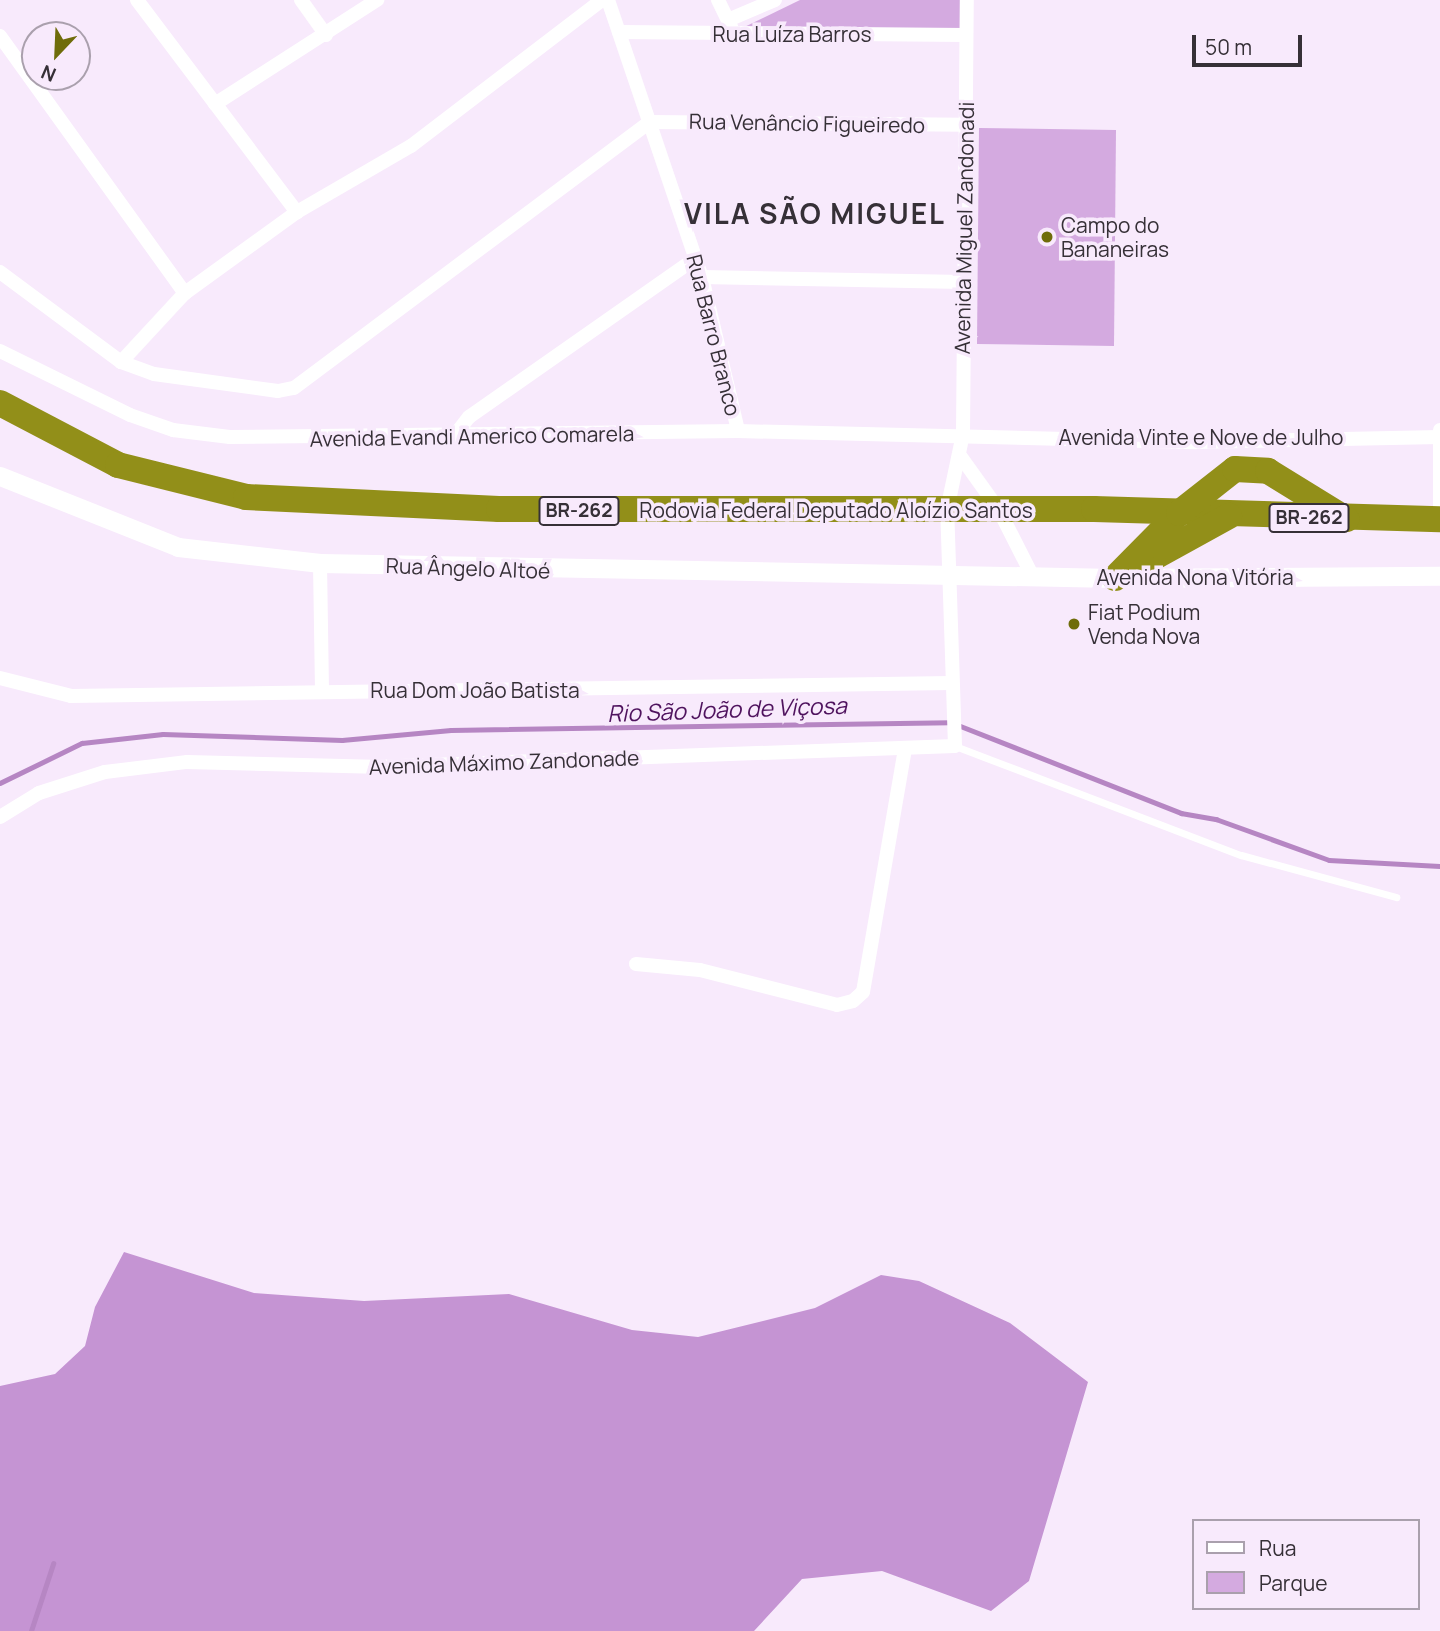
<!DOCTYPE html>
<html>
<head>
<meta charset="utf-8">
<style>
	body { margin:0 }
	#map { position:relative; width:1440px; height:1631px; overflow:hidden; background:#f8eafc; font-family:Manrope,sans-serif }
	div>[style] { position:absolute }
	[style*='--x'] { left:calc(var(--x)*1px); top:calc(var(--y)*1px); width:calc(var(--w)*1px); rotate:calc(var(--a)*1deg) }
	.green>* { inset:0; background:#d4aae0 }
	.forest>* { inset:0; background:#c594d3 }
	.stream>* { height:4.5px; margin:-2.25px; padding:0 2.25px; transform-origin:2.25px; border-radius:2.25px; background:#b686c3 }
	.lane>* { height:7px; margin:-3.5px; padding:0 3.5px; transform-origin:3.5px; border-radius:3.5px; background:#fff }
	.street>* { height:14px; margin:-7px; padding:0 7px; transform-origin:7px; border-radius:7px; background:#fff }
	.secondary>* { height:19px; margin:-9.5px; padding:0 9.5px; transform-origin:9.5px; border-radius:9.5px; background:#fff }
	.highway>* { height:26px; margin:-13px; padding:0 13px; transform-origin:13px; border-radius:13px; background:#928f19 }
	.dots>* { width:19px; height:19px; translate:-50% -50%; box-sizing:border-box; border:4px solid #f8eafc; border-radius:50% }
	span { translate:-50% -50%; white-space:nowrap; text-align:center; line-height:1.15; -webkit-text-stroke:7px #f8eafc; paint-order:stroke }
	.shield-label span { padding:2px 5px; background:#f8eafc; border:2px solid; border-radius:5px; -webkit-text-stroke-width:0 }
	.shield-label { font-size:19px; color:#363037; font-weight:700 }
	.street-label { font-size:21px; color:#363037 }
	.poi-label { font-size:21px; color:#363037 }
	.left { translate:0 -50%; text-align:left }
	.water-label { font-size:23px; color:#4f135e; font-style:italic }
	.district-label { font-size:28px; color:#363037; font-weight:700; letter-spacing:2px }
	.legend { position:absolute; left:1192px; top:1519px; width:228px; height:91px; box-sizing:border-box; background:#f8eafc; border:2px solid #aaa0ad; margin:0; padding:9px 12px; list-style:none; font-size:21px; color:#363037 }
	.legend li { display:flex; align-items:center; gap:14px; height:35px }
	.legend b { width:35px; border:2px solid #aaa0ad }
	.north { position:absolute; left:21px; top:21px; width:70px; height:70px; box-sizing:border-box; background:#f8eafc; border:2px solid #aaa0ad; border-radius:50%; rotate:203deg; font-size:19px; font-weight:700; line-height:28px; text-align:center; color:#363037 }
	.north::after { content:''; display:block; margin:auto; width:24px; height:32px; background:#6f6c0a; clip-path:polygon(50% 0,100% 100%,50% 72%,0 100%) }
	.scale { position:absolute; left:1192px; top:35px; width:110px; height:32px; box-sizing:border-box; border:4px solid #363037; border-top:0; padding-left:9px; font-size:21px; line-height:24px; white-space:nowrap; color:#363037; -webkit-text-stroke:5px #f8eafc; paint-order:stroke }
</style>
</head>
<body>
<div id="map">
	<div class="green">
		<i style="clip-path:polygon(800px 0,966px 0,965px 33px,734px 32px)"></i>
		<i style="clip-path:polygon(979px 128px,1116px 130px,1114px 346px,977px 344px)"></i>
	</div>
	<div class="forest">
		<i style="clip-path:polygon(124px 1252px,254px 1293px,364px 1301px,509px 1294px,632px 1330px,698px 1337px,815px 1308px,881px 1275px,919px 1281px,1010px 1323px,1088px 1382px,1029px 1581px,991px 1611px,882px 1571px,802px 1579px,754px 1631px,0 1631px,0 1386px,55px 1374px,85px 1346px,95px 1307px)"></i>
	</div>
	<div class="stream">
		<i style="--x:958;--y:725;--w:240;--a:21.5"></i>
		<i style="--x:1181;--y:813;--w:36;--a:10"></i>
		<i style="--x:1216;--y:819;--w:120;--a:19.9"></i>
		<i style="--x:1329;--y:860;--w:111;--a:3.1"></i>
		<i style="--x:0;--y:783;--w:91;--a:-26"></i>
		<i style="--x:82;--y:743;--w:81;--a:-6.3"></i>
		<i style="--x:163;--y:734;--w:179;--a:1.9"></i>
		<i style="--x:342;--y:740;--w:109;--a:-5.2"></i>
		<i style="--x:451;--y:730;--w:499;--a:-0.9"></i>
		<i style="--x:31;--y:1631;--w:71;--a:-71.8"></i>
	</div>
	<div class="lane">
		<i style="--x:955;--y:746;--w:306;--a:20.9"></i>
		<i style="--x:1241;--y:855;--w:161;--a:15.2"></i>
	</div>
	<div class="street">
		<i style="--x:137;--y:0;--w:266;--a:53"></i>
		<i style="--x:301;--y:0;--w:43;--a:54.5"></i>
		<i style="--x:608;--y:0;--w:293;--a:71.3"></i>
		<i style="--x:702;--y:277;--w:158;--a:76.8"></i>
		<i style="--x:718;--y:0;--w:30;--a:64"></i>
		<i style="--x:728;--y:20;--w:51;--a:-23.1"></i>
		<i style="--x:619;--y:32;--w:347;--a:0.5"></i>
		<i style="--x:0;--y:36;--w:317;--a:54.3"></i>
		<i style="--x:215;--y:104;--w:193;--a:-32.7"></i>
		<i style="--x:0;--y:272;--w:151;--a:36.6"></i>
		<i style="--x:121;--y:362;--w:35;--a:20"></i>
		<i style="--x:154;--y:374;--w:125;--a:7.8"></i>
		<i style="--x:278;--y:391;--w:16;--a:-11"></i>
		<i style="--x:294;--y:388;--w:444;--a:-36.8"></i>
		<i style="--x:649;--y:122;--w:316;--a:0.5"></i>
		<i style="--x:702;--y:277;--w:262;--a:1.1"></i>
		<i style="--x:0;--y:351;--w:145;--a:26.2"></i>
		<i style="--x:130;--y:415;--w:46;--a:19.2"></i>
		<i style="--x:173;--y:430;--w:57;--a:7"></i>
		<i style="--x:230;--y:437;--w:508;--a:-0.68"></i>
		<i style="--x:738;--y:431;--w:458;--a:1.4"></i>
		<i style="--x:1196;--y:442;--w:244;--a:-1.2"></i>
		<i style="--x:121;--y:362;--w:94;--a:-47.2"></i>
		<i style="--x:185;--y:293;--w:138;--a:-35.9"></i>
		<i style="--x:297;--y:212;--w:132;--a:-30.1"></i>
		<i style="--x:411;--y:146;--w:240;--a:-37.4"></i>
		<i style="--x:451;--y:440;--w:29;--a:-52"></i>
		<i style="--x:469;--y:417;--w:277;--a:-35"></i>
		<i style="--x:961;--y:457;--w:65;--a:54.4"></i>
		<i style="--x:999;--y:510;--w:73;--a:63.1"></i>
		<i style="--x:1440;--y:519;--w:89;--a:-90"></i>
		<i style="--x:320;--y:563;--w:127;--a:89.1"></i>
		<i style="--x:0;--y:678;--w:73;--a:14.2"></i>
		<i style="--x:71;--y:696;--w:881;--a:-0.85"></i>
		<i style="--x:0;--y:817;--w:46;--a:-31.6"></i>
		<i style="--x:39;--y:793;--w:69;--a:-17.7"></i>
		<i style="--x:105;--y:772;--w:83;--a:-7"></i>
		<i style="--x:187;--y:762;--w:186;--a:1.5"></i>
		<i style="--x:373;--y:767;--w:582;--a:-2.07"></i>
		<i style="--x:955;--y:746;--w:236;--a:-91.9"></i>
		<i style="--x:947;--y:510;--w:78;--a:-78.1"></i>
		<i style="--x:963;--y:434;--w:434;--a:-89.5"></i>
		<i style="--x:636;--y:964;--w:64;--a:5.4"></i>
		<i style="--x:700;--y:970;--w:141;--a:14.3"></i>
		<i style="--x:837;--y:1005;--w:16;--a:-14"></i>
		<i style="--x:853;--y:1001;--w:13;--a:-42"></i>
		<i style="--x:863;--y:992;--w:246;--a:-80.2"></i>
	</div>
	<div class="secondary">
		<i style="--x:0;--y:476;--w:192;--a:21.7"></i>
		<i style="--x:178;--y:547;--w:143;--a:6.4"></i>
		<i style="--x:320;--y:563;--w:795;--a:1.08"></i>
		<i style="--x:1115;--y:578;--w:325;--a:-0.4"></i>
	</div>
	<div class="highway">
		<i style="--x:0;--y:403;--w:133;--a:27.7"></i>
		<i style="--x:118;--y:465;--w:132;--a:14"></i>
		<i style="--x:246;--y:497;--w:253;--a:2.7"></i>
		<i style="--x:499;--y:509;--w:595;--a:0"></i>
		<i style="--x:1094;--y:509;--w:346;--a:1.7"></i>
		<i style="--x:1138;--y:566;--w:104;--a:-28.8"></i>
		<i style="--x:1115;--y:578;--w:91;--a:-45.4"></i>
		<i style="--x:1179;--y:513;--w:71;--a:-38.2"></i>
		<i style="--x:1235;--y:469;--w:33;--a:3"></i>
		<i style="--x:1268;--y:471;--w:92;--a:31.6"></i>
	</div>
	<div class="dots">
		<i style="left:1047px;top:237px;background:#6f6c0a"></i>
		<i style="left:1074px;top:624px;background:#6f6c0a"></i>
	</div>
	<div class="shield-label">
		<span style="left:579px;top:511px">BR-262</span>
		<span style="left:1309px;top:518px">BR-262</span>
	</div>
	<div class="street-label">
		<span style="left:792px;top:34px">Rua Luíza Barros</span>
		<span style="left:807px;top:123px;rotate:1deg">Rua Venâncio Figueiredo</span>
		<span style="left:964px;top:228px;rotate:-89deg">Avenida Miguel Zandonadi</span>
		<span style="left:714px;top:335px;rotate:76deg">Rua Barro Branco</span>
		<span style="left:472px;top:436px;rotate:-1deg">Avenida Evandi Americo Comarela</span>
		<span style="left:1201px;top:437px">Avenida Vinte e Nove de Julho</span>
		<span style="left:836px;top:510px">Rodovia Federal Deputado Aloízio Santos</span>
		<span style="left:468px;top:568px;rotate:2deg">Rua Ângelo Altoé</span>
		<span style="left:1195px;top:577px">Avenida Nona Vitória</span>
		<span style="left:475px;top:690px">Rua Dom João Batista</span>
		<span style="left:504px;top:762px;rotate:-2deg">Avenida Máximo Zandonade</span>
	</div>
	<div class="poi-label">
		<span class="left" style="left:1061px;top:237px">Campo do<br>Bananeiras</span>
		<span class="left" style="left:1088px;top:624px">Fiat Podium<br>Venda Nova</span>
	</div>
	<div class="water-label">
		<span style="left:727px;top:709px;rotate:-2deg">Rio São João de Viçosa</span>
	</div>
	<div class="district-label">
		<span style="left:815px;top:213px">VILA SÃO MIGUEL</span>
	</div>
	<ul class="legend">
	<li><b style="height:9px;background:#fff"></b>Rua</li>
	<li><b style="height:19px;background:#d4aae0"></b>Parque</li>
	</ul>
	<div class="north">N</div>
	<div class="scale">50 m</div>
</div>
</body>
</html>
